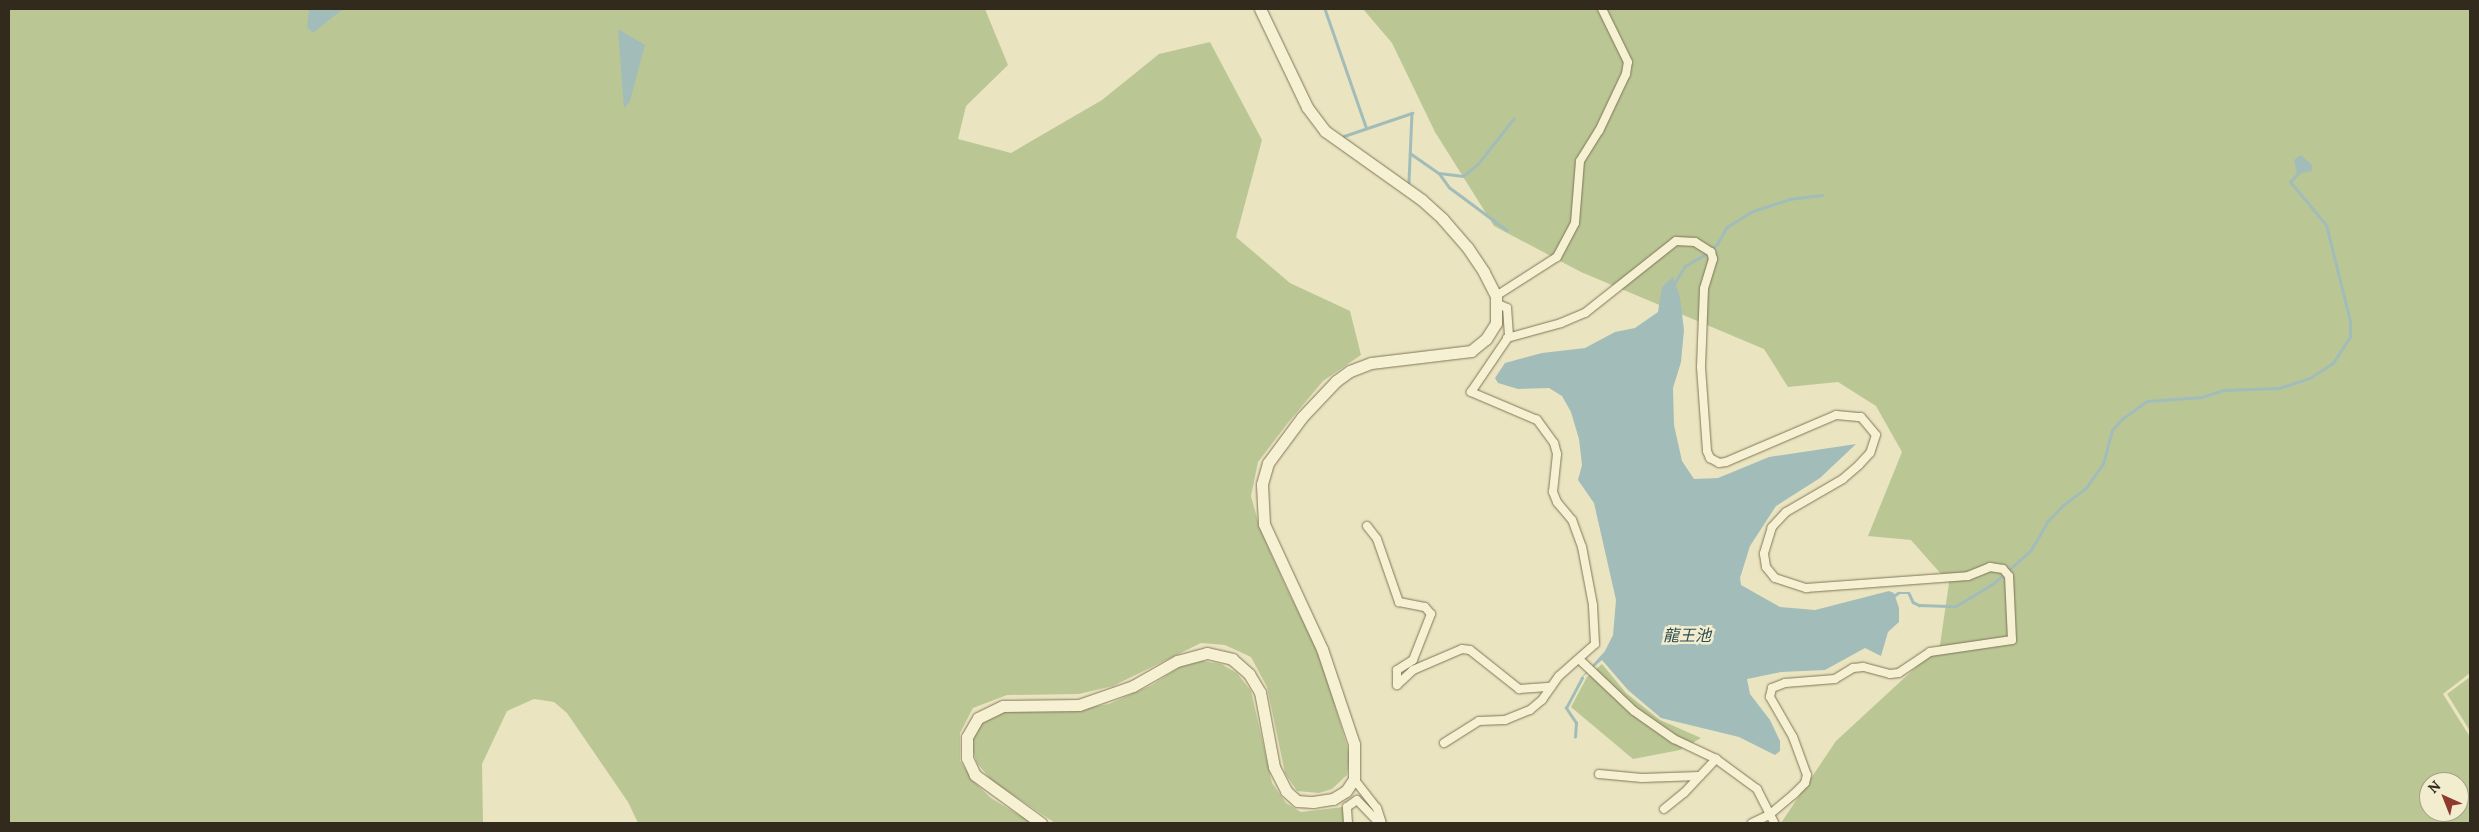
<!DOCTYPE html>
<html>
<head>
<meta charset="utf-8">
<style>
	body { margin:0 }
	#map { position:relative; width:2479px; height:832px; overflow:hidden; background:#eae4c0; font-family:Lora,"Noto Sans JP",serif }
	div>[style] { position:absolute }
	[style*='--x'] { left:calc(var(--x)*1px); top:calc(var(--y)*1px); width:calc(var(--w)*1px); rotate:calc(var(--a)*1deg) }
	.green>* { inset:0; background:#bac795 }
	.water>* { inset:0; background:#a2bdb9 }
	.stream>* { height:2.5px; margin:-1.25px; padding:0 1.25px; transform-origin:1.25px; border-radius:1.25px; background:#a2bdb9 }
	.roads { filter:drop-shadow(0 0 1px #827559) drop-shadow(0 0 1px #827559) }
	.street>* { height:8px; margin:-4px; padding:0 4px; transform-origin:4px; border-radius:4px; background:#f6f1d2 }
	.secondary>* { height:11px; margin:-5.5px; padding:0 5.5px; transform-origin:5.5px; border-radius:5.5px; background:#f6f1d2 }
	span { translate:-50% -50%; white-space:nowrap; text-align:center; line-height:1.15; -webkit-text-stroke:5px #f2edcf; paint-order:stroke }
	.water-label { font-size:16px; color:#2d4e51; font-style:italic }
	.frame { position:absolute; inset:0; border:10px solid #322a1c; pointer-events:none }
	.north { position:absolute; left:2419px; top:772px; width:50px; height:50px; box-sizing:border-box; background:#f2edcf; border:1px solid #a59f87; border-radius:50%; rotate:316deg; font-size:14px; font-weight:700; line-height:20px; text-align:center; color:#322a1c }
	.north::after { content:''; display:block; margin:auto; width:18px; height:22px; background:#8d3b2d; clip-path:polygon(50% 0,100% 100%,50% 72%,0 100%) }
</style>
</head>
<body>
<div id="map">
	<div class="green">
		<i style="clip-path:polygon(9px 9px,985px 9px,1008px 65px,966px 106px,958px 139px,1011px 153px,1102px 100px,1159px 54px,1210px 42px,1262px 140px,1236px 237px,1290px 283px,1350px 311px,1361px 355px,1323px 381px,1287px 424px,1258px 462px,1251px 496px,1260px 529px,1286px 587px,1319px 653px,1350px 756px,1347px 775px,1332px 789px,1319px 793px,1297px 791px,1285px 773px,1267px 687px,1251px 657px,1225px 645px,1201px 643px,1113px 686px,1079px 694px,1007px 695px,973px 708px,960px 733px,960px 761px,975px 783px,991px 798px,1032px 823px,638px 823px,628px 802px,567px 713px,554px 702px,534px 699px,507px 711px,482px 764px,483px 823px,9px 823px)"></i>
		<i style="clip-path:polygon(evenodd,1363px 9px,2470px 9px,2470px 673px,2443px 694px,2470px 737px,2470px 823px,1781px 823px,1836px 741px,1940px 645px,1949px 583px,1911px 540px,1868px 536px,1902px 452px,1876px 406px,1838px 382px,1788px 387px,1764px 349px,1581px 272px,1494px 226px,1435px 132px,1392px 43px,1363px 9px,2429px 782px,2459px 782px,2459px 812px,2429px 812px,2429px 782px)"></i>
		<i style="clip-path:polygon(1203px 661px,1221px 664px,1237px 673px,1251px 691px,1272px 783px,1286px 803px,1301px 812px,1343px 807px,1345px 823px,1055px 823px,991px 780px,977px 763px,971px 745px,977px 728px,987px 716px,1009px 709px,1076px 710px,1109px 704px,1152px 685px,1180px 667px)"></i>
		<i style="clip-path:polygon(1602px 664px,1626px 693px,1660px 720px,1701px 738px,1680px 750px,1633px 759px,1571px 707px,1587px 677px)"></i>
		<i style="clip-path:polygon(2470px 677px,2470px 731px,2447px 694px)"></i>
	</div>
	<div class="water">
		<i style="clip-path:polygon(309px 9px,343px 9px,313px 33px,307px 27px)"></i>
		<i style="clip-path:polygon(618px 29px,645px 45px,630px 101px,624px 109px)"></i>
		<i style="clip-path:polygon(2301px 155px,2312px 165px,2312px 171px,2297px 174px,2294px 160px)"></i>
		<i style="clip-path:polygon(1673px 277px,1680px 297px,1684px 330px,1681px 362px,1673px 388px,1674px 425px,1682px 461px,1694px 479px,1718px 478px,1769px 457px,1856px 444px,1820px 478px,1776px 506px,1750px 546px,1740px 578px,1741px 585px,1780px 607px,1815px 610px,1889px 591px,1894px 593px,1899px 608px,1899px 622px,1888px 632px,1881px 656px,1865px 648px,1825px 670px,1781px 672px,1747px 679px,1750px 694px,1770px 720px,1780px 741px,1780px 751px,1775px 755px,1739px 737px,1661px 718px,1628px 690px,1602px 660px,1579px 680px,1605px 651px,1613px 635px,1616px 600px,1594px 503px,1578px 480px,1582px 465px,1579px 439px,1571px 412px,1562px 396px,1549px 388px,1518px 389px,1498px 383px,1495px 378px,1505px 363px,1542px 353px,1585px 348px,1615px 332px,1635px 328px,1658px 312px,1662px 287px)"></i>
	</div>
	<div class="stream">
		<i style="--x:1325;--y:9;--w:125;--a:70.8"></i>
		<i style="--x:1344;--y:136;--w:72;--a:-18.7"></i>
		<i style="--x:1412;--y:113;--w:70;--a:92.5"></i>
		<i style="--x:1410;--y:153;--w:35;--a:35"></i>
		<i style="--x:1439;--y:173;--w:24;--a:7"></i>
		<i style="--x:1463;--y:176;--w:19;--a:-39"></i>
		<i style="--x:1478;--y:164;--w:58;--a:-52"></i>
		<i style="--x:1439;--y:173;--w:17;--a:54"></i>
		<i style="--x:1449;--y:187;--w:72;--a:36.6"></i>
		<i style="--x:1674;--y:284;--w:21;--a:-59"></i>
		<i style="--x:1685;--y:266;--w:22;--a:-30"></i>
		<i style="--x:1704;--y:255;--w:17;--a:-40"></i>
		<i style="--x:1717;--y:244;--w:20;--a:-60"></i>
		<i style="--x:1727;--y:227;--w:31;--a:-32"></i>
		<i style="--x:1753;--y:211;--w:38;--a:-18"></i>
		<i style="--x:1789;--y:199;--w:33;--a:-7"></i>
		<i style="--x:1892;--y:597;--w:7;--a:-34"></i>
		<i style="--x:1898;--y:593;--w:11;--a:0"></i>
		<i style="--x:1909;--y:593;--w:10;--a:66"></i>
		<i style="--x:1913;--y:602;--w:7;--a:27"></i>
		<i style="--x:1919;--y:605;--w:37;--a:2"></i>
		<i style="--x:1956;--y:606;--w:44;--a:-31.2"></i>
		<i style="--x:1994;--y:583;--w:50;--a:-41.7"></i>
		<i style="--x:2031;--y:550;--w:34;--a:-60"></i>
		<i style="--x:2048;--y:521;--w:21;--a:-47"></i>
		<i style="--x:2062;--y:506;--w:30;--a:-37"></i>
		<i style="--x:2086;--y:488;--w:29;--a:-55"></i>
		<i style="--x:2103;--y:464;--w:35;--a:-75"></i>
		<i style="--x:2112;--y:430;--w:15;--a:-48"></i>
		<i style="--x:2122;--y:419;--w:31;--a:-36"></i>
		<i style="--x:2147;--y:401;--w:55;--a:-4.2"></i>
		<i style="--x:2202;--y:397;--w:23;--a:-18"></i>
		<i style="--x:2224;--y:390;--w:55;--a:-2.1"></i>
		<i style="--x:2279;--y:388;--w:33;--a:-18"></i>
		<i style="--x:2310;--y:378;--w:27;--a:-33"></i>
		<i style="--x:2333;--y:363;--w:31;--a:-57"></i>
		<i style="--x:2350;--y:337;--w:16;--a:-90"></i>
		<i style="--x:2350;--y:321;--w:99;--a:-104"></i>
		<i style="--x:2326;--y:225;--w:56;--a:-129.9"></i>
		<i style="--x:2290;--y:182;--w:15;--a:-48"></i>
		<i style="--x:1575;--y:737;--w:14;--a:-86"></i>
		<i style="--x:1576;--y:723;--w:18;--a:-124"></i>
		<i style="--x:1566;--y:708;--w:34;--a:-62"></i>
	</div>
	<div class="roads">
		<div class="street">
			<i style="--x:1496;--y:296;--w:72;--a:-32.6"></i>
			<i style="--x:1557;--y:257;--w:38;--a:-62"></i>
			<i style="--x:1575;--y:223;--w:62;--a:-85.4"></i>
			<i style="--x:1580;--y:161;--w:36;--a:-58"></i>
			<i style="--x:1599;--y:131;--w:63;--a:-64.7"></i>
			<i style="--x:1626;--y:74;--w:12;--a:-81"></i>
			<i style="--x:1628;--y:62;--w:59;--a:-116.1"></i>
			<i style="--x:1507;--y:338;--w:56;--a:-15.5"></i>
			<i style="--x:1561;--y:323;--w:26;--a:-23"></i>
			<i style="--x:1585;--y:313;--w:116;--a:-38.4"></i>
			<i style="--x:1676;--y:241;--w:19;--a:3"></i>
			<i style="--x:1695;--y:242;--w:19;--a:32"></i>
			<i style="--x:1711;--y:252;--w:7;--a:74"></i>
			<i style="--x:1713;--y:259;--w:31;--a:107"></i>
			<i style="--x:1704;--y:289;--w:78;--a:92.2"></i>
			<i style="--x:1701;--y:367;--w:84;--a:85.9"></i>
			<i style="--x:1707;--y:451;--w:8;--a:67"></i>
			<i style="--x:1710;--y:458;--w:10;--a:29"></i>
			<i style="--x:1719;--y:463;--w:7;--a:-8"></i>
			<i style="--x:1726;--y:462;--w:120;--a:-23.1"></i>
			<i style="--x:1836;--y:415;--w:25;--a:5"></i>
			<i style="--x:1861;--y:417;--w:23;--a:50"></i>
			<i style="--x:1876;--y:435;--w:19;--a:108"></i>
			<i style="--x:1870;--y:453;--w:16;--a:133"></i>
			<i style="--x:1859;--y:465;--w:21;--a:139"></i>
			<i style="--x:1843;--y:479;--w:66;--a:149.9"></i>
			<i style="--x:1786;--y:512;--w:21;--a:133"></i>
			<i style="--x:1772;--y:527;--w:28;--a:107"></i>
			<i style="--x:1764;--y:554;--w:13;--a:81"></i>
			<i style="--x:1766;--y:567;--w:14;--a:51"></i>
			<i style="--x:1775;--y:578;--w:33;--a:18"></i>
			<i style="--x:1806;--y:588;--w:162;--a:-4.2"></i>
			<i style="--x:1968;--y:576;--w:24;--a:-22"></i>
			<i style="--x:1990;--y:567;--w:13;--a:9"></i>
			<i style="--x:2003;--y:569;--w:9;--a:49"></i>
			<i style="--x:2009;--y:576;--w:64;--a:87.3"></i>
			<i style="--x:2012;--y:640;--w:83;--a:171.7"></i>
			<i style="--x:1930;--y:652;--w:37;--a:146"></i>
			<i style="--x:1899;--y:673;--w:9;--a:174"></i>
			<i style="--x:1890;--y:674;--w:28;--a:-165"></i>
			<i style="--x:1863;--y:667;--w:10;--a:174"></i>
			<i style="--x:1853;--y:668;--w:21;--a:149"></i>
			<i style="--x:1835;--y:679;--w:50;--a:175.4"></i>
			<i style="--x:1785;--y:683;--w:14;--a:159"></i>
			<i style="--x:1772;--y:688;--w:9;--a:103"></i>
			<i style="--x:1770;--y:697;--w:46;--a:60.1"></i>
			<i style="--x:1793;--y:737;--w:40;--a:69.8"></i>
			<i style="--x:1807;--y:775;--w:8;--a:104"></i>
			<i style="--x:1805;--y:783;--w:16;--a:135"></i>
			<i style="--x:1794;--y:794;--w:33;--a:140"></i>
			<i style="--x:1769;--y:815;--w:19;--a:155"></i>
			<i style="--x:1367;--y:526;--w:16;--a:52"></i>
			<i style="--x:1377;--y:539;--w:67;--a:70.8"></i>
			<i style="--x:1399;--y:602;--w:26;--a:11"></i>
			<i style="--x:1425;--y:607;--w:9;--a:49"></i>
			<i style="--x:1431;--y:614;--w:49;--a:111.4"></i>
			<i style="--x:1413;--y:660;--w:19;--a:148"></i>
			<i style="--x:1397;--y:670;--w:15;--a:90"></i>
			<i style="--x:1397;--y:685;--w:22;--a:-43"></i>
			<i style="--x:1413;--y:670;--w:53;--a:-23.2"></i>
			<i style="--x:1462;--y:649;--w:8;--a:7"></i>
			<i style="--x:1470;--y:650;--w:63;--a:38.5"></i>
			<i style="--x:1519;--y:689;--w:32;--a:-4"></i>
			<i style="--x:1580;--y:660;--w:74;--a:43.4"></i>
			<i style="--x:1634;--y:711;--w:49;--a:35"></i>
			<i style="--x:1674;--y:739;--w:47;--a:25.5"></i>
			<i style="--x:1716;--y:759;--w:51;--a:36.2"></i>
			<i style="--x:1757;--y:789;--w:38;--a:63"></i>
			<i style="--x:1444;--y:743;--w:41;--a:-32.2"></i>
			<i style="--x:1479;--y:721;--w:26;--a:-2"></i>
			<i style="--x:1505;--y:720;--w:27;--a:-22"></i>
			<i style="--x:1530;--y:710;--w:16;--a:-40"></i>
			<i style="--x:1542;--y:700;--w:29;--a:-55"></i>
			<i style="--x:1559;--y:676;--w:48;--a:-41.6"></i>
			<i style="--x:1595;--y:644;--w:39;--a:-93"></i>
			<i style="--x:1593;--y:605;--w:59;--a:-100.7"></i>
			<i style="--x:1582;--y:547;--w:29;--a:-110"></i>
			<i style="--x:1572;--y:520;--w:23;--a:-130"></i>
			<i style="--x:1557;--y:502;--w:11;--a:-112"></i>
			<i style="--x:1553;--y:492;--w:38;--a:-84"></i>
			<i style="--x:1557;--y:454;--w:11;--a:-105"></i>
			<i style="--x:1554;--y:443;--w:29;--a:-126"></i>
			<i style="--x:1537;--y:420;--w:72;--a:-157"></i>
			<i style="--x:1471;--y:392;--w:68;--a:-55.8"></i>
			<i style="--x:1509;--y:336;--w:28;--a:-94"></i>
			<i style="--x:1507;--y:308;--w:12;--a:-156"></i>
			<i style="--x:1599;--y:774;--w:43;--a:5.3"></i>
			<i style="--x:1642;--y:778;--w:58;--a:-2"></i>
			<i style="--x:1354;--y:779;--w:37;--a:52"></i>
			<i style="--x:1377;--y:808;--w:16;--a:72"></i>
			<i style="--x:1664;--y:809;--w:26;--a:-39"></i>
			<i style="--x:1684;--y:793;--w:47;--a:-46.7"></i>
			<i style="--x:1348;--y:823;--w:16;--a:-94"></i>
			<i style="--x:1347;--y:807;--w:12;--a:-35"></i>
			<i style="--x:1357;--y:800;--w:32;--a:46"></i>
		</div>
		<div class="secondary">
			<i style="--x:1041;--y:823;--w:82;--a:-144"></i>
			<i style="--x:975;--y:775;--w:19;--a:-115"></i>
			<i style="--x:967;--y:758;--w:21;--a:-90"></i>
			<i style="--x:967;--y:737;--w:22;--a:-60"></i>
			<i style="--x:978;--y:718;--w:28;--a:-26"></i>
			<i style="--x:1003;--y:706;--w:76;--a:-0.8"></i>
			<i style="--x:1079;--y:705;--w:57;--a:-19.4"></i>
			<i style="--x:1133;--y:686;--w:51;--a:-29.6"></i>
			<i style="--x:1177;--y:661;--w:31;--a:-15"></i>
			<i style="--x:1207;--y:653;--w:26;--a:13"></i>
			<i style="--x:1232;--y:659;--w:23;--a:41"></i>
			<i style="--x:1249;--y:674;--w:21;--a:59"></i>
			<i style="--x:1260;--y:692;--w:76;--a:79.4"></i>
			<i style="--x:1274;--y:767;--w:27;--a:63"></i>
			<i style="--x:1286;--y:791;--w:15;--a:42"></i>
			<i style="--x:1297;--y:801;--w:16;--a:4"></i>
			<i style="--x:1313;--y:802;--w:20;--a:-9"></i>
			<i style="--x:1333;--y:799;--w:15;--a:-32"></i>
			<i style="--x:1346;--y:791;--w:14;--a:-56"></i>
			<i style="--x:1354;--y:779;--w:35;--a:-90"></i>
			<i style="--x:1354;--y:744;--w:100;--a:-108.6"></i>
			<i style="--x:1322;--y:649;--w:138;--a:-114.9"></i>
			<i style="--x:1264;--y:524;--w:40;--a:-92.9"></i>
			<i style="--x:1262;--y:484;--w:22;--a:-74"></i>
			<i style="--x:1268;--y:463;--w:57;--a:-53.5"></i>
			<i style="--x:1302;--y:417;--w:50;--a:-46.6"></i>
			<i style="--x:1336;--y:381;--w:17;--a:-36"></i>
			<i style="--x:1350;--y:371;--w:22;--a:-21"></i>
			<i style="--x:1371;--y:363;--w:101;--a:-6.8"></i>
			<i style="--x:1471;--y:351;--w:19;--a:-39"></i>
			<i style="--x:1486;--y:339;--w:19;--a:-58"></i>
			<i style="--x:1496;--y:323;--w:27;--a:-90"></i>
			<i style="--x:1496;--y:296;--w:27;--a:-117"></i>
			<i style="--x:1484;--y:272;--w:30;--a:-124"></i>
			<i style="--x:1467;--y:247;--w:37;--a:-131"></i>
			<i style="--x:1443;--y:219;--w:28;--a:-138"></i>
			<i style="--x:1422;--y:200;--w:119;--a:-144.6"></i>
			<i style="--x:1325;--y:131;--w:30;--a:-127"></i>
			<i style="--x:1307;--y:107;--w:109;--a:-115.6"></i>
		</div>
	</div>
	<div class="water-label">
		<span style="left:1687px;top:635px">龍王池</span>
	</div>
	<div class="frame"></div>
	<div class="north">N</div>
</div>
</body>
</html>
